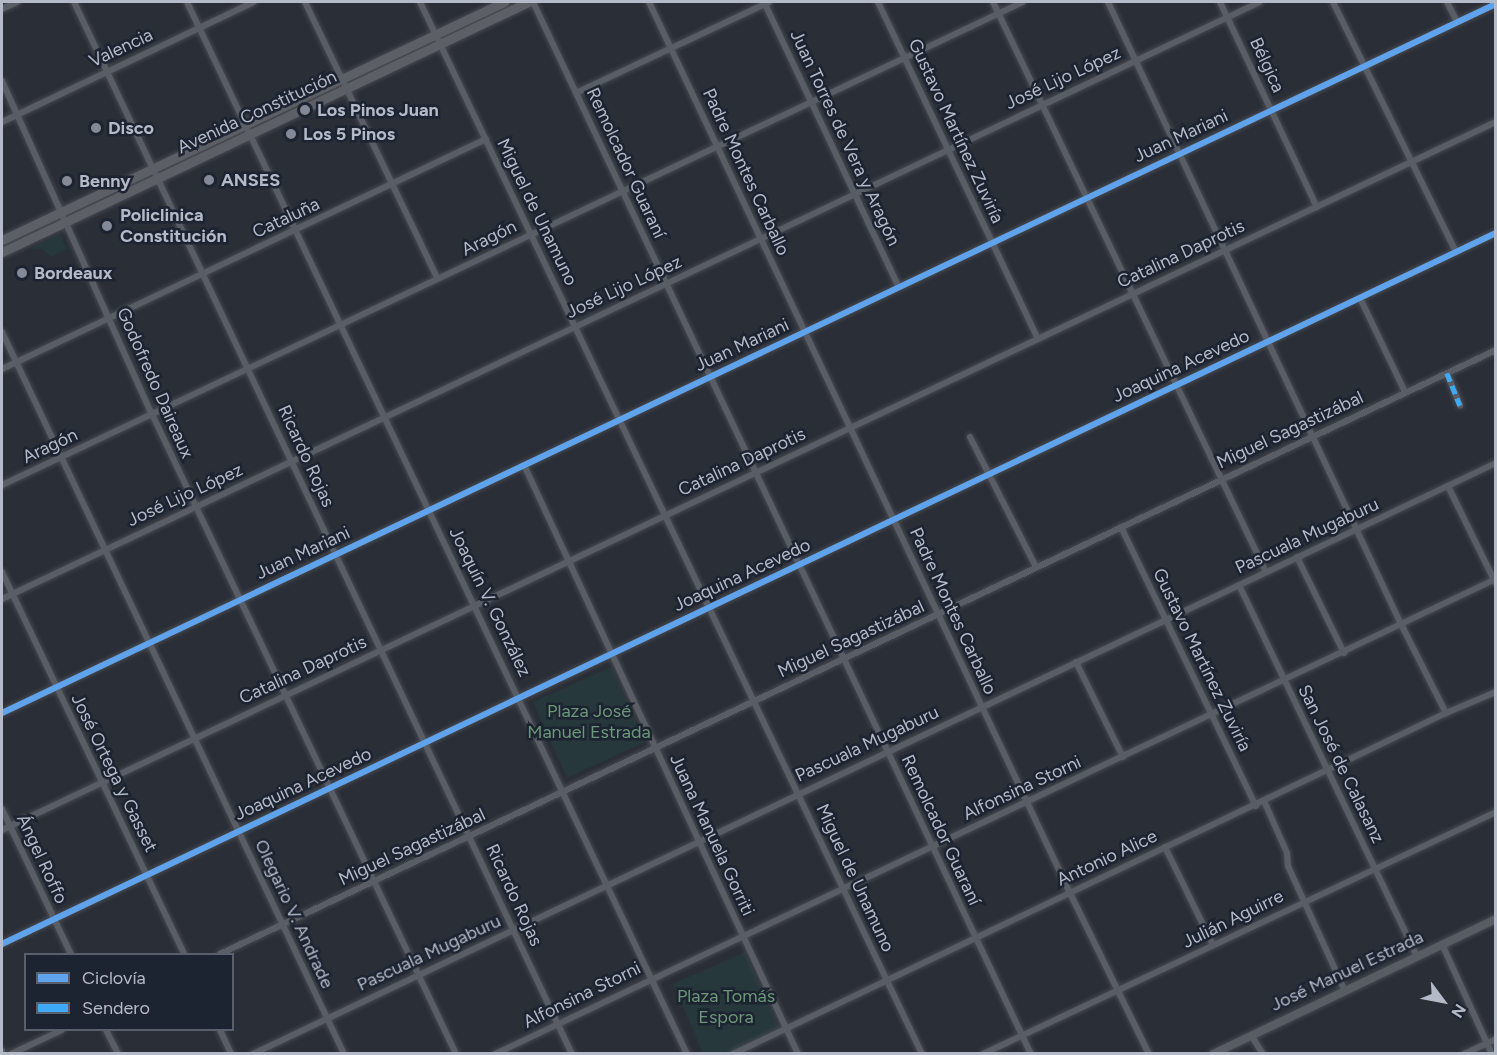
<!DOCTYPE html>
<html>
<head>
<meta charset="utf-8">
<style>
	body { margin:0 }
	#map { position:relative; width:1497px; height:1055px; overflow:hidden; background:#2a2e37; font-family:Figtree,sans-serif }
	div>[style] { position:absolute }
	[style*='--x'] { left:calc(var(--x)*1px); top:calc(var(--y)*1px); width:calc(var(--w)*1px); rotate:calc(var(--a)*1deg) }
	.green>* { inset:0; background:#27383c }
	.roads { filter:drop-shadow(0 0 2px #46494f) drop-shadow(0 0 2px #46494f) }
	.minor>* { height:6px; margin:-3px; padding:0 3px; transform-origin:3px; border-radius:3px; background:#595d65 }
	.secondary>* { height:8px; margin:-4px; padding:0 4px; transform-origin:4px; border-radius:4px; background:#585c63 }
	.primary>* { height:9px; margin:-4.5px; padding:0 4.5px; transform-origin:4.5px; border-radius:4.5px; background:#5c5f66 }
	.quiet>* { height:4.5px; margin-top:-2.25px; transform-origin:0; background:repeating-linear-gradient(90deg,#3fa9f5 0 9px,transparent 0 13.5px) }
	.cycleway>* { height:6px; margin:-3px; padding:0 3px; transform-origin:3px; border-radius:3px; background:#60a3ed }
	.dots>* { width:16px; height:16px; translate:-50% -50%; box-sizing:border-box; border:3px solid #1d2431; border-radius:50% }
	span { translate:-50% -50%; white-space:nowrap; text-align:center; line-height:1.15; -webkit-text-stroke:5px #1d2431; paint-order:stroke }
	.street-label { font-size:18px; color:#b4bac7 }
	.poi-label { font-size:18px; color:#b4bac7; font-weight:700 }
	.left { translate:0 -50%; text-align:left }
	.park-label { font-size:18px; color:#6c9779 }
	.frame { position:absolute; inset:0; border:3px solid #b4bac7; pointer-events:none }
	.legend { position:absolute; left:24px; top:953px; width:210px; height:78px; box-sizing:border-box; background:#1d2431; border:2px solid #59606d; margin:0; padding:8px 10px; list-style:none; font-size:18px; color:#b4bac7 }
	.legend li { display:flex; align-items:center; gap:12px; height:30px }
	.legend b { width:30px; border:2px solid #59606d }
	.north { position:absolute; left:1413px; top:971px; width:60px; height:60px; -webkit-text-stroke:4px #1d2431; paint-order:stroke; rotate:122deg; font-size:16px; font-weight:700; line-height:24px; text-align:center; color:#b4bac7 }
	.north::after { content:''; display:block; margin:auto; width:21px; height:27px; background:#b4bac7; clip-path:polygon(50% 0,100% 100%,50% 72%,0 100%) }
</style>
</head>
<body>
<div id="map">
	<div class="green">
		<i style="clip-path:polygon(60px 234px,67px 249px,51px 257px,42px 249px,34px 249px,33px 247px)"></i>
		<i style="clip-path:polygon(611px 667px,645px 742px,567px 778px,533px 702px)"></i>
		<i style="clip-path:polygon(745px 952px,780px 1031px,730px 1053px,703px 1053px,673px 984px)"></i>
	</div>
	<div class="roads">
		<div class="minor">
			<i style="--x:74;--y:2;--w:1164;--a:64.67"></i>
			<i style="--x:187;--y:2;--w:1165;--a:64.58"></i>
			<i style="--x:305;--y:2;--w:307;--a:64.4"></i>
			<i style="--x:420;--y:2;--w:1166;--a:64.49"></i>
			<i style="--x:533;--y:2;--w:1164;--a:64.67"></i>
			<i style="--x:649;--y:2;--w:985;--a:64.71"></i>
			<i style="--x:1070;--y:893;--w:179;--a:63.9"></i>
			<i style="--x:764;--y:2;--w:315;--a:64.7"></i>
			<i style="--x:878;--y:2;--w:373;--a:64.6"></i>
			<i style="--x:993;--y:2;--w:632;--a:64.41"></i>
			<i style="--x:1108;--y:2;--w:688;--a:64.78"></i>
			<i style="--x:1401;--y:624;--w:100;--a:63.2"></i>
			<i style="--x:1220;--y:2;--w:227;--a:64.7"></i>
			<i style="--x:1333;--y:2;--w:279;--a:63.8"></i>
			<i style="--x:1447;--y:2;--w:22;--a:63"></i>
			<i style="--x:2;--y:9;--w:17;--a:-25"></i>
			<i style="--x:2;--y:81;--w:365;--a:65.8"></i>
			<i style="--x:152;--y:414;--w:709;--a:64.59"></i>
			<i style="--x:576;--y:93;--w:213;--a:-25.2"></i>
			<i style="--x:2;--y:122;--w:279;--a:-25.5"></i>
			<i style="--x:1360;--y:298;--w:104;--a:64.4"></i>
			<i style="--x:2;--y:332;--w:799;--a:64.65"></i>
			<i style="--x:2;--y:369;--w:536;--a:-25.42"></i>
			<i style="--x:1447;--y:373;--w:35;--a:68"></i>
			<i style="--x:970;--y:437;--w:146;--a:63.1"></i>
			<i style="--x:524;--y:465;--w:650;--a:65.05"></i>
			<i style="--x:2;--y:485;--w:1129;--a:-25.32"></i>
			<i style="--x:1448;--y:486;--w:107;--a:63.9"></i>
			<i style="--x:1121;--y:527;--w:310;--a:64.2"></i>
			<i style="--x:1297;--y:557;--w:107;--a:63.9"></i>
			<i style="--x:2;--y:572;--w:423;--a:64.5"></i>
			<i style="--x:1239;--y:585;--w:411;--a:64.4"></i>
			<i style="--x:2;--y:599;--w:1392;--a:-25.39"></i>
			<i style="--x:1076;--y:662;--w:106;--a:63.7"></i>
			<i style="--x:2;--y:713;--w:1654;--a:-25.39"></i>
			<i style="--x:1264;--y:801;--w:57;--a:66.1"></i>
			<i style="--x:1287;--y:853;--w:13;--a:86"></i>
			<i style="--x:1288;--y:866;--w:137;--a:65.5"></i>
			<i style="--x:2;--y:809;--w:161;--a:64.6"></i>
			<i style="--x:2;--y:830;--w:1653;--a:-25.36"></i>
			<i style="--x:1165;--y:847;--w:109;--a:63.9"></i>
			<i style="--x:2;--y:944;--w:1655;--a:-25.45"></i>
			<i style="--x:1442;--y:944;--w:121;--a:65.6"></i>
			<i style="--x:220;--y:954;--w:1412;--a:-25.33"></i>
			<i style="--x:106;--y:1030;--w:27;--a:63"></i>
			<i style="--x:220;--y:1030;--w:26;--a:65"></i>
			<i style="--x:1251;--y:1035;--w:22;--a:58"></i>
			<i style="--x:2;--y:1051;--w:3;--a:90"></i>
			<i style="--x:11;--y:1054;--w:56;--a:-25.2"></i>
			<i style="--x:253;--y:1054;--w:1376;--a:-25.43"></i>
			<i style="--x:495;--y:1054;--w:1108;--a:-25.39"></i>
			<i style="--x:733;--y:1054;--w:790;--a:-25.56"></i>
			<i style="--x:1446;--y:713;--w:54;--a:-22.8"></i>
			<i style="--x:983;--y:1054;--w:567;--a:-25.25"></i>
			<i style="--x:1464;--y:1054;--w:35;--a:-25"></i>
		</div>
		<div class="secondary">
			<i style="--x:1213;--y:1054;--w:314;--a:-25.5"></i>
		</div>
		<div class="primary">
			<i style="--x:2;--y:240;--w:556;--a:-25.37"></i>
			<i style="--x:2;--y:252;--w:582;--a:-25.42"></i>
		</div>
	</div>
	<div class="quiet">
		<i style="--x:1447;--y:373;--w:35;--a:68"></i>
	</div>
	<div class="cycleway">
		<i style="--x:2;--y:713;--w:1654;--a:-25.39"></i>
		<i style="--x:2;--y:944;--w:1655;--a:-25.45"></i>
	</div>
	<div class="dots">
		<i style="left:305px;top:110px;background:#848995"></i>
		<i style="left:96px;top:128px;background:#848995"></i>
		<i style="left:291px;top:134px;background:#848995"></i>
		<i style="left:209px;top:180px;background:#848995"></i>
		<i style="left:67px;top:181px;background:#848995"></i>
		<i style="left:107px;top:226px;background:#848995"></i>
		<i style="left:22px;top:273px;background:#848995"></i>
	</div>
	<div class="street-label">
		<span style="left:121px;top:48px;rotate:-25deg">Valencia</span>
		<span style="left:1267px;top:65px;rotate:65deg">Bélgica</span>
		<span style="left:1063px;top:78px;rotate:-25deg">José Lijo López</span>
		<span style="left:257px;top:112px;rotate:-25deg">Avenida Constitución</span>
		<span style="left:956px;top:131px;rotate:65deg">Gustavo Martínez Zuviría</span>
		<span style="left:1181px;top:136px;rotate:-25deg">Juan Mariani</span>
		<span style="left:845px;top:138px;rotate:65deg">Juan Torres de Vera y Aragón</span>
		<span style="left:626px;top:163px;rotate:65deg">Remolcador Guaraní</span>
		<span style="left:746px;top:172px;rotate:65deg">Padre Montes Carballo</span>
		<span style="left:537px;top:212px;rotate:64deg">Miguel de Unamuno</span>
		<span style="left:286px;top:218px;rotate:-25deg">Cataluña</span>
		<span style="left:489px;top:238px;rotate:-26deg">Aragón</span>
		<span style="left:1181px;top:254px;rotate:-25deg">Catalina Daprotis</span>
		<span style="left:624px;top:287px;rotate:-25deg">José Lijo López</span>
		<span style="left:742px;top:345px;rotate:-25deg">Juan Mariani</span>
		<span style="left:1181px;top:366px;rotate:-25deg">Joaquina Acevedo</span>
		<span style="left:155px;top:383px;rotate:66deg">Godofredo Daireaux</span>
		<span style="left:1290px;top:430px;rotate:-25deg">Miguel Sagastizábal</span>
		<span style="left:50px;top:446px;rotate:-25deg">Aragón</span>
		<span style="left:306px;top:456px;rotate:65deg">Ricardo Rojas</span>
		<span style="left:742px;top:462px;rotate:-25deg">Catalina Daprotis</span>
		<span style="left:185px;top:495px;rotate:-25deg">José Lijo López</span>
		<span style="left:1307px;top:536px;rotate:-25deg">Pascuala Mugaburu</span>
		<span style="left:303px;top:553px;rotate:-25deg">Juan Mariani</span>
		<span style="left:742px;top:575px;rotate:-25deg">Joaquina Acevedo</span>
		<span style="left:490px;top:602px;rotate:64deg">Joaquín V. González</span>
		<span style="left:953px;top:611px;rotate:65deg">Padre Montes Carballo</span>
		<span style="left:851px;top:639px;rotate:-25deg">Miguel Sagastizábal</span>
		<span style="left:1202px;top:660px;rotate:64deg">Gustavo Martínez Zuviría</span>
		<span style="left:303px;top:670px;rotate:-25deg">Catalina Daprotis</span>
		<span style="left:867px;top:744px;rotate:-25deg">Pascuala Mugaburu</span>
		<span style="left:1341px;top:764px;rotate:64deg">San José de Calasanz</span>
		<span style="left:114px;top:773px;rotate:64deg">José Ortega y Gasset</span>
		<span style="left:303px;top:784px;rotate:-25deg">Joaquina Acevedo</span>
		<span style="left:1022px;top:788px;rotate:-25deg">Alfonsina Storni</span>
		<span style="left:941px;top:830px;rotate:65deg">Remolcador Guaraní</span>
		<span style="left:712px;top:835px;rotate:65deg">Juana Manuela Gorriti</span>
		<span style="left:412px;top:847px;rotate:-25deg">Miguel Sagastizábal</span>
		<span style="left:1107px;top:858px;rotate:-25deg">Antonio Alice</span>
		<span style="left:42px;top:859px;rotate:65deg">Ángel Roffo</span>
		<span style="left:855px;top:878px;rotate:65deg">Miguel de Unamuno</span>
		<span style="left:514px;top:895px;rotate:65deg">Ricardo Rojas</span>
		<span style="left:294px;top:914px;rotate:65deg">Olegario V. Andrade</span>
		<span style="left:1233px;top:919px;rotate:-26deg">Julián Aguirre</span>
		<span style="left:429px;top:953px;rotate:-25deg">Pascuala Mugaburu</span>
		<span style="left:1347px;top:971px;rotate:-25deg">José Manuel Estrada</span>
		<span style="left:582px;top:995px;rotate:-26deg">Alfonsina Storni</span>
	</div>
	<div class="poi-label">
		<span class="left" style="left:317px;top:110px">Los Pinos Juan</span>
		<span class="left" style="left:108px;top:128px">Disco</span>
		<span class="left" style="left:303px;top:134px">Los 5 Pinos</span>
		<span class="left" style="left:221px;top:180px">ANSES</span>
		<span class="left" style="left:79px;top:181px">Benny</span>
		<span class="left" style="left:120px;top:226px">Policlinica<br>Constitución</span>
		<span class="left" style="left:34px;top:273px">Bordeaux</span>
	</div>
	<div class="park-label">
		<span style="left:589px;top:722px">Plaza José<br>Manuel Estrada</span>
		<span style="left:726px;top:1007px">Plaza Tomás<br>Espora</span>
	</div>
	<div class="frame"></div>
	<ul class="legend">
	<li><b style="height:8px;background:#60a3ed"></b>Ciclovía</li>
	<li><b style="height:8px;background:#3fa9f5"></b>Sendero</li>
	</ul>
	<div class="north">N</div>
</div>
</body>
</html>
